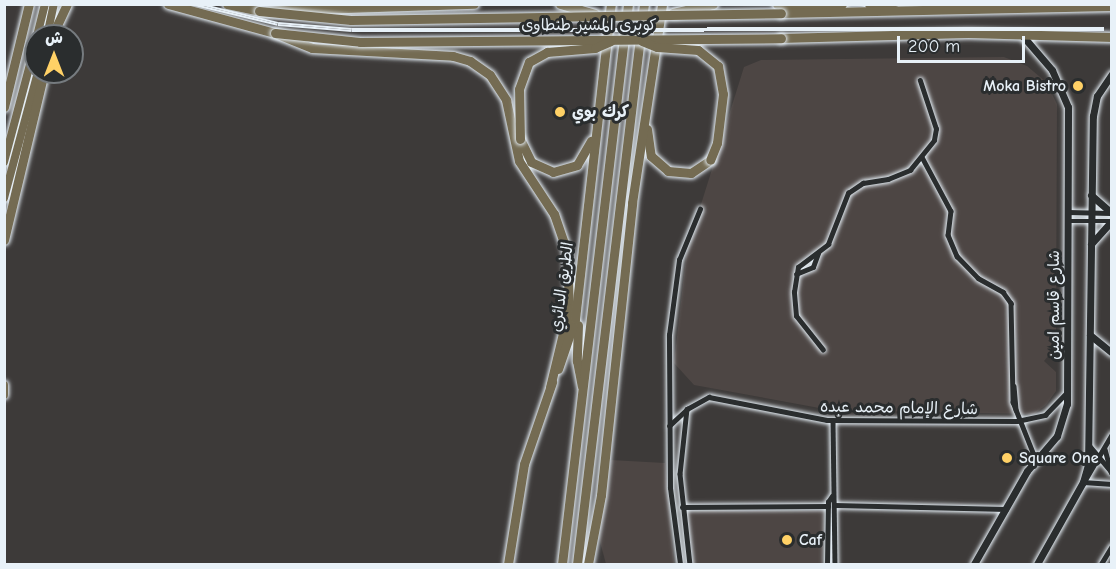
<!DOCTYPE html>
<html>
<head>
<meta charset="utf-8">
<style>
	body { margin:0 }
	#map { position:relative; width:1116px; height:569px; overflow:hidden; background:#3d3a39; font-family:"Comic Neue","Playpen Sans Arabic",sans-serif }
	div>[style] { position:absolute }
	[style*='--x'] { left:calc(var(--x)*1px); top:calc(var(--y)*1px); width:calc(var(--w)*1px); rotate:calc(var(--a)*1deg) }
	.built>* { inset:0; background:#4d4644 }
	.roads { filter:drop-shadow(0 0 2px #e8f1f8) drop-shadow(0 0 2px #e8f1f8) }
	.street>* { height:4.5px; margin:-2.25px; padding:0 2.25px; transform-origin:2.25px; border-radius:2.25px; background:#2a2d2e }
	.secondary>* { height:7px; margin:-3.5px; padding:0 3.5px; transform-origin:3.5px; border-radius:3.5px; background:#2a2d2e }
	.primary>* { height:8px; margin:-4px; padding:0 4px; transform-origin:4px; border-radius:4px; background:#746b52 }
	.highway>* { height:9px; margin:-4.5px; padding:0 4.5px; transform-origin:4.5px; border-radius:4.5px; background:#746b52 }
	.rail>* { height:4px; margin-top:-2px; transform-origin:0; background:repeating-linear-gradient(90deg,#2a2d2e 0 4.5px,#e8f1f8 0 9px); box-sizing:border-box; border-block:2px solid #e8f1f8 }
	.bridges { filter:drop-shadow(0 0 2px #e8f1f8) drop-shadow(0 0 2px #e8f1f8) }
	.highway-bridge>* { height:9px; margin:-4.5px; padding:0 4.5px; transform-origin:4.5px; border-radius:4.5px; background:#746b52 }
	.dots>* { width:16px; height:16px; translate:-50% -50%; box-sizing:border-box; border:3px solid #2a2d2e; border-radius:50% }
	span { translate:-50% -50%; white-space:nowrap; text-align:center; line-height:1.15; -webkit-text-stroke:6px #2a2d2e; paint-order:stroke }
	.street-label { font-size:16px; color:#e8f1f8 }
	.poi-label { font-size:16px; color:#e8f1f8; font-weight:700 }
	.right { translate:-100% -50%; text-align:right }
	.left { translate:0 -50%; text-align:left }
	.frame { position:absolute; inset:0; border:6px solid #e8f1f8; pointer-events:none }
	.north { position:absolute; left:24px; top:24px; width:60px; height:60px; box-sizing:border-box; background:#2a2d2e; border:2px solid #767b7f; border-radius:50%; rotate:0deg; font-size:16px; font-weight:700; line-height:24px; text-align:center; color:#e8f1f8 }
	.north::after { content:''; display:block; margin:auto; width:21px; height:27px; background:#ffd166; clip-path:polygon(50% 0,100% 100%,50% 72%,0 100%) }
	.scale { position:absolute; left:897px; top:36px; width:128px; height:27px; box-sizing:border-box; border:3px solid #e8f1f8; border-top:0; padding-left:8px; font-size:18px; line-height:21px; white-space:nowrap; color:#e8f1f8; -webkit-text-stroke:4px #2a2d2e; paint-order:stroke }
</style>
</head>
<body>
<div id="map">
	<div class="built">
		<i style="clip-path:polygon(1004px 57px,1027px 66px,1046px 82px,1057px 104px,1056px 347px,1044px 361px,1056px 372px,1056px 391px,1046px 405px,1034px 414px,830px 410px,694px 385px,674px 363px,687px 249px,744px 67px,761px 60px)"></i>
		<i style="clip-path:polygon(611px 460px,665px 463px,674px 564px,606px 564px,599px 538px)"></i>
		<i style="clip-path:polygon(686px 511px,824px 511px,822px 564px,694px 564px)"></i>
	</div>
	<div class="roads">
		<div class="street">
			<i style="--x:922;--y:157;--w:61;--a:61.8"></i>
			<i style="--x:951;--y:211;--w:24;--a:97"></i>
			<i style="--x:948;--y:235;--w:23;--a:67"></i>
			<i style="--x:957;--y:256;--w:30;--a:46"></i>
			<i style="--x:978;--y:278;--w:29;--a:29"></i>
			<i style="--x:1003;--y:292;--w:14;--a:54"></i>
			<i style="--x:1011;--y:303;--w:99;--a:88.8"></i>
			<i style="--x:1013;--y:402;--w:62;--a:68.4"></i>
			<i style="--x:1068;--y:212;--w:42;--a:1.4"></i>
			<i style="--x:1068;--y:221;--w:44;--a:0"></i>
			<i style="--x:796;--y:274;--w:18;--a:-22"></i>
			<i style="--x:813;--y:267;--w:15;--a:-70"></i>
			<i style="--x:823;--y:350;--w:43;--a:-128.5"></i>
			<i style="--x:796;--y:316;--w:24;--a:-95"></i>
			<i style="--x:794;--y:292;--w:25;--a:-81"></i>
			<i style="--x:798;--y:267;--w:38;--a:-37"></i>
			<i style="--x:828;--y:244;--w:55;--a:-68.6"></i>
			<i style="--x:848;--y:193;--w:18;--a:-34"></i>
			<i style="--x:863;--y:183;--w:25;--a:-9"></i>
			<i style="--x:888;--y:179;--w:24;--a:-22"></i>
			<i style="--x:910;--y:170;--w:38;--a:-51"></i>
			<i style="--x:934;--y:140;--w:11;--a:-80"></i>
			<i style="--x:936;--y:129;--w:51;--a:-108.4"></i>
			<i style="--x:1014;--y:386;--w:24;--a:85"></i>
			<i style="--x:687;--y:409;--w:65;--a:96.1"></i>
			<i style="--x:680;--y:474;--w:91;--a:83.7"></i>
			<i style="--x:833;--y:421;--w:143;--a:89.2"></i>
			<i style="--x:669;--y:426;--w:25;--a:-43"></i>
			<i style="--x:687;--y:409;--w:25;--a:-29"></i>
			<i style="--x:709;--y:397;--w:120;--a:11"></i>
			<i style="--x:827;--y:420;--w:190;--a:0.3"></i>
			<i style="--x:1017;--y:421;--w:29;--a:-12"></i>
			<i style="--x:1045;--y:415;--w:30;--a:-46"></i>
			<i style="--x:1089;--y:445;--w:35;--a:50"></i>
			<i style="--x:1105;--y:449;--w:24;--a:75"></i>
			<i style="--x:1085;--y:480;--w:53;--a:-59.6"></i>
			<i style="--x:1083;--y:482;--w:29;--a:4"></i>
			<i style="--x:835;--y:505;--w:171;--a:1.3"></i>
			<i style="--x:682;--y:507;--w:146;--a:-0.4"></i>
			<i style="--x:680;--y:564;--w:77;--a:-97.5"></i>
			<i style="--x:670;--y:488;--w:153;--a:-90.4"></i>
			<i style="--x:669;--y:335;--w:76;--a:-82.4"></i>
			<i style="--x:679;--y:260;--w:55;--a:-67.6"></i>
			<i style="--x:827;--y:564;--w:62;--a:-89.1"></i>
			<i style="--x:828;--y:502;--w:7;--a:-56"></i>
			<i style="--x:1101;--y:564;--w:21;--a:-59"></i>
		</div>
		<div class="secondary">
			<i style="--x:1091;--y:195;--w:28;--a:41"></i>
			<i style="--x:1091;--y:244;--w:31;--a:-48"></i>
			<i style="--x:1090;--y:335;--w:28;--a:39"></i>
			<i style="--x:974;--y:564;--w:107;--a:-60.3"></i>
			<i style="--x:1027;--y:471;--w:46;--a:-49.4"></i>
			<i style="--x:1057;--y:436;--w:34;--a:-73"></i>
			<i style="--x:1067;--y:404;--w:297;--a:-89.8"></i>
			<i style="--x:1068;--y:107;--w:40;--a:-113.4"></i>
			<i style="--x:1052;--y:70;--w:48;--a:-130.7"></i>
			<i style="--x:1037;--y:564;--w:94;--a:-60.7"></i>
			<i style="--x:1083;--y:482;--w:19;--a:-74"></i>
			<i style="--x:1088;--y:464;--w:348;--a:-89.2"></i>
			<i style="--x:1093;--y:116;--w:20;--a:-79"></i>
			<i style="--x:1097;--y:96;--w:27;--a:-56"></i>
		</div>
		<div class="primary">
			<i style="--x:37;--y:36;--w:33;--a:-76"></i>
			<i style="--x:47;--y:36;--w:33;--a:-78"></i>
			<i style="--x:4;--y:162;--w:124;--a:-75.1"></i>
			<i style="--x:4;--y:198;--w:131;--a:-74.9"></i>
			<i style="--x:4;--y:385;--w:10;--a:90"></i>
		</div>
		<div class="highway">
			<i style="--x:168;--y:4;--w:111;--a:15.2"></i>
			<i style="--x:275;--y:33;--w:40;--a:22"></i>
			<i style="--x:312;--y:48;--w:141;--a:3.2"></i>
			<i style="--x:453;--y:56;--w:18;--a:16"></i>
			<i style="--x:470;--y:61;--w:24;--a:35"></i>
			<i style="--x:490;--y:75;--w:30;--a:57"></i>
			<i style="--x:506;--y:100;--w:62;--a:78"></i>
			<i style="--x:519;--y:161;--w:64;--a:56.6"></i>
			<i style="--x:554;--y:214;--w:39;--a:71"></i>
			<i style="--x:567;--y:251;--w:57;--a:88"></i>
			<i style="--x:569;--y:308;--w:81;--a:103.5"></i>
			<i style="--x:227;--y:4;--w:33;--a:12"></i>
			<i style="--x:259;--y:11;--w:215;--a:-1.9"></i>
			<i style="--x:560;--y:4;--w:36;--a:16"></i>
			<i style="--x:777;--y:4;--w:65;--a:0"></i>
			<i style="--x:869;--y:4;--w:27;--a:13"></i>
			<i style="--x:673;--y:13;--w:41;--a:-12.7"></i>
			<i style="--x:781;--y:13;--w:331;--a:-1.2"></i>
			<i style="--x:52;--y:36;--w:35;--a:-65"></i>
			<i style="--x:781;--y:38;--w:187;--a:-1.5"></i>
			<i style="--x:968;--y:33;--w:144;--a:1.6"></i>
			<i style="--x:4;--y:107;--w:106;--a:-76.4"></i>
			<i style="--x:647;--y:129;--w:27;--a:82"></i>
			<i style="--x:651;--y:156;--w:23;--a:41"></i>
			<i style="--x:668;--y:171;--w:23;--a:5"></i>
			<i style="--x:691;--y:173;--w:23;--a:-34"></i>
			<i style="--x:520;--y:139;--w:25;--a:64"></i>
			<i style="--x:531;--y:162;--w:24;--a:24"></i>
			<i style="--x:553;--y:172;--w:25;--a:-16"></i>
			<i style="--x:577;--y:165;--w:28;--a:-60"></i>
			<i style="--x:4;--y:240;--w:173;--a:-76.6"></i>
			<i style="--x:578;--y:325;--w:36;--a:92"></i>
			<i style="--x:577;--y:361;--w:25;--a:79"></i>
			<i style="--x:558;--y:369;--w:53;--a:-71.2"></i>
			<i style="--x:575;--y:319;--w:317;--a:-83.5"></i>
			<i style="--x:508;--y:564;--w:101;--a:-80.9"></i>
			<i style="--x:524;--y:464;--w:87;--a:-71.1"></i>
			<i style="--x:562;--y:564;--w:564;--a:-83.28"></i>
			<i style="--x:577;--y:564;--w:564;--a:-83.18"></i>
			<i style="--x:588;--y:564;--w:70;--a:-79.3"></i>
			<i style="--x:601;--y:495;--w:294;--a:-83.9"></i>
			<i style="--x:632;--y:203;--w:201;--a:-81.4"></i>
		</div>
	</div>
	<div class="rail">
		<i style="--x:195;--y:4;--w:85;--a:13.5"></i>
		<i style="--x:278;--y:24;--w:74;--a:4.6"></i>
		<i style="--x:352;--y:30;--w:752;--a:-0.08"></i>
	</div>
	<div class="bridges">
		<div class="highway-bridge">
			<i style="--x:259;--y:11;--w:92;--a:5.6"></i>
			<i style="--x:351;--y:20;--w:430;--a:-0.9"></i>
			<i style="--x:275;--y:33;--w:85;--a:6"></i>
			<i style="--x:360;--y:42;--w:421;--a:-0.5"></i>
			<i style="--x:642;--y:41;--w:16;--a:22"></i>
			<i style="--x:657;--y:47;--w:41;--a:4.2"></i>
			<i style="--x:698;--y:50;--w:26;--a:39"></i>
			<i style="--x:718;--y:66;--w:28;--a:80"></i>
			<i style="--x:723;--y:94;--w:49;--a:97"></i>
			<i style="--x:717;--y:143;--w:18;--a:112"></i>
			<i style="--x:520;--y:139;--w:50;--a:-91.1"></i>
			<i style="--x:519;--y:89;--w:29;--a:-70"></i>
			<i style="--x:529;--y:62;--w:21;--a:-29"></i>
			<i style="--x:547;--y:52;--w:48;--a:-4.8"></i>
			<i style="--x:595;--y:48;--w:17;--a:-24"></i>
		</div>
	</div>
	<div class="dots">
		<i style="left:1078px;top:86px;background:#ffd166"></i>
		<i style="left:560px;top:112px;background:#ffd166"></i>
		<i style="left:1007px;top:458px;background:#ffd166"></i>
		<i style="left:787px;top:540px;background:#ffd166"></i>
	</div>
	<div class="street-label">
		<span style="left:589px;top:25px">كوبرى المشير طنطاوى</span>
		<span style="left:562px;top:287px;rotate:-82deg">الطريق الدائري</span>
		<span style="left:1054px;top:305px;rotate:-90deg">شارع قاسم امين</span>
		<span style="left:899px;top:408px;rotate:1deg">شارع الإمام محمد عبده</span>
	</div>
	<div class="poi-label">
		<span class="right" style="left:1066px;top:86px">Moka Bistro</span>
		<span class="left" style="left:572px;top:112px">كرك بوي</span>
		<span class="left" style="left:1019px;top:458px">Square One</span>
		<span class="left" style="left:799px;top:540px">Caf</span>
	</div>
	<div class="frame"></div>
	<div class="north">ش</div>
	<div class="scale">200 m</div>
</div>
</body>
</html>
